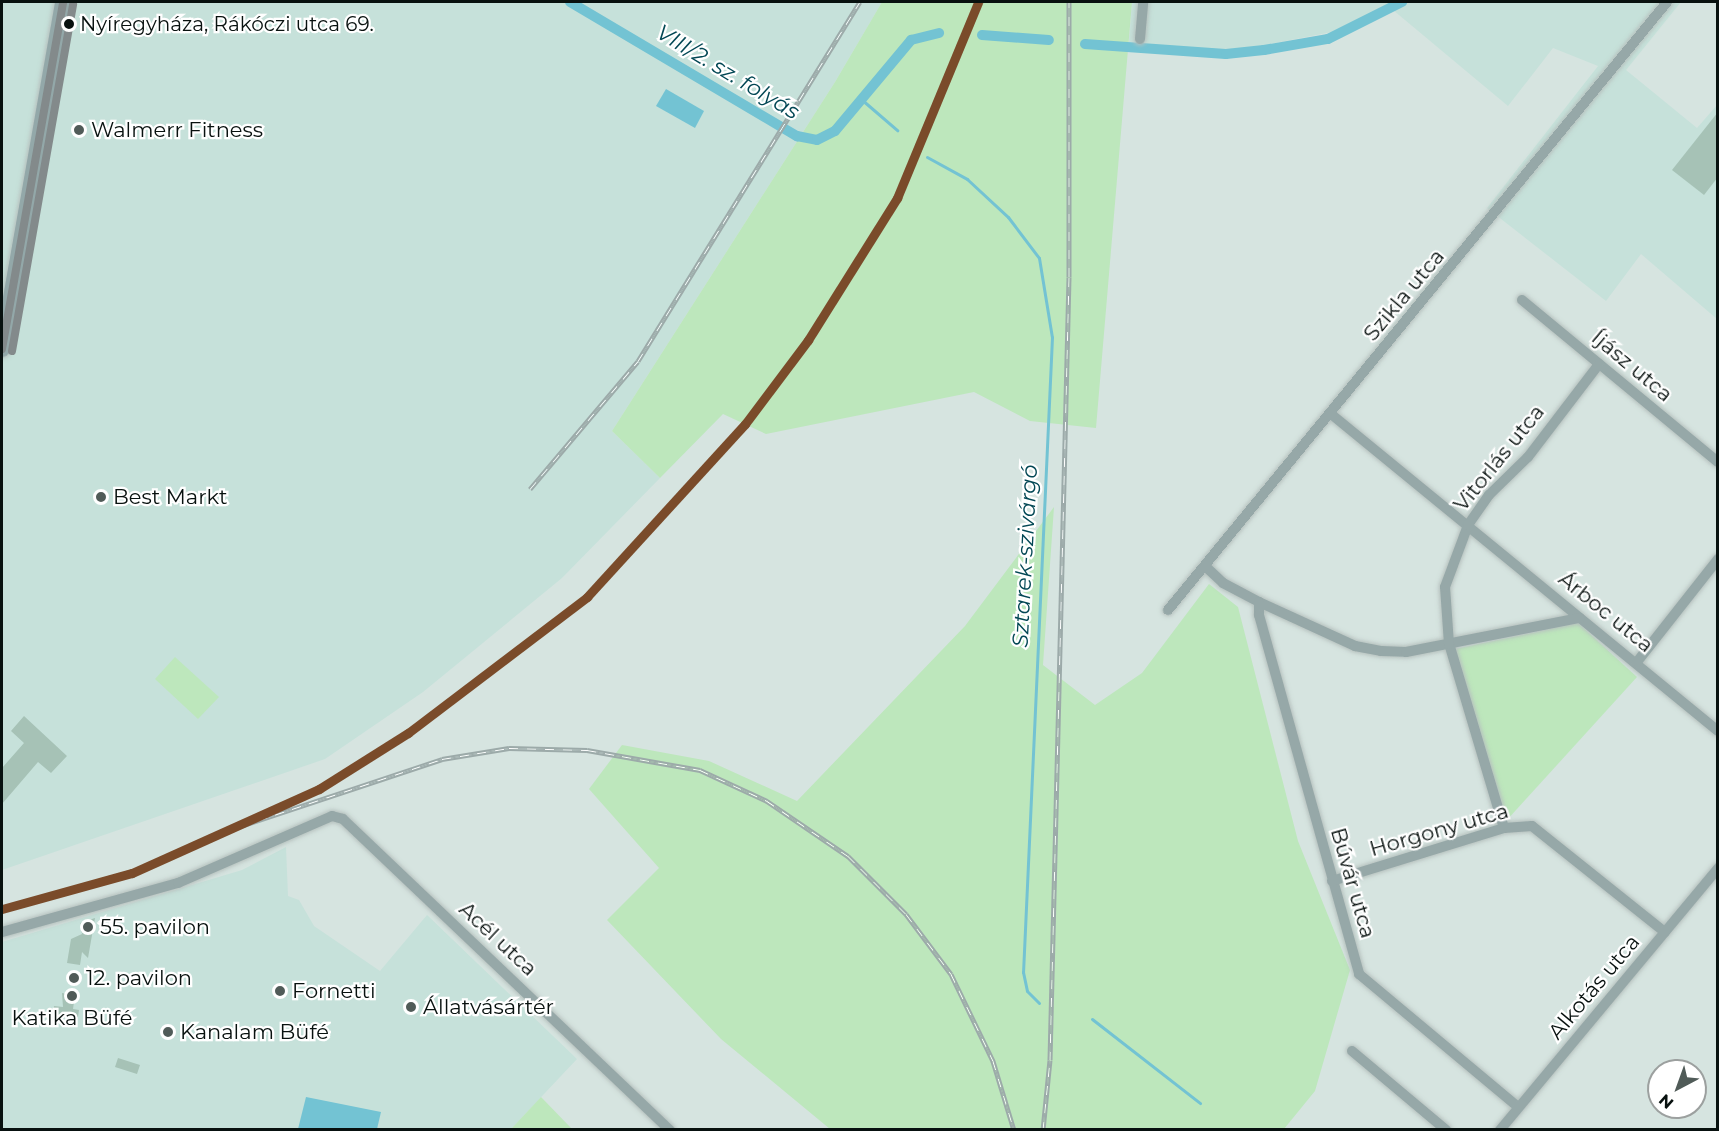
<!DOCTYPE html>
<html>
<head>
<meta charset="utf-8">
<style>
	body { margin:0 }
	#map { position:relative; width:1719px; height:1131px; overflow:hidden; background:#d6e4e0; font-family:Montserrat,sans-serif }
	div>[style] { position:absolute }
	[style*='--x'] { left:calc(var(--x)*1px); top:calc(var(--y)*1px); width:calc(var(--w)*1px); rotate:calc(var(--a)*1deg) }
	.built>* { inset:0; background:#c6e1da }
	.green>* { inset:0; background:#bde7bc }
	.water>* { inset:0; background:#73c3d3 }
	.stream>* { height:3px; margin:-1.5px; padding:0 1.5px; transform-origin:1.5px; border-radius:1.5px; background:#73c3d3 }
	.canal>* { height:10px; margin:-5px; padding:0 5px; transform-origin:5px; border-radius:5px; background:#73c3d3 }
	.building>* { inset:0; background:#a6c2b6 }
	.roads { filter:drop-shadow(0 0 2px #b6c1be) drop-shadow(0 0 2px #b6c1be) }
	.minor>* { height:10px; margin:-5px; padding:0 5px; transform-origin:5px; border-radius:5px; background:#96a8a8 }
	.primary>* { height:16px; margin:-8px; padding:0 8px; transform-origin:8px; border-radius:8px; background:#93a8a9 }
	.rail>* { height:5px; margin-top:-2.5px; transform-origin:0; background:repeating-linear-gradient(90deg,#fff 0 9px,#9caaa9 0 18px); box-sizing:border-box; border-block:2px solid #9caaa9 }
	.bus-1>* { height:8px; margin:-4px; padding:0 4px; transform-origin:4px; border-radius:4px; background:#838a8b }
	.bus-2>* { height:8px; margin:-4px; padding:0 4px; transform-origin:4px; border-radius:4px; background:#838a8b }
	.rail-1>* { height:9px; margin:-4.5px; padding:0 4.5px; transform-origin:4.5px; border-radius:4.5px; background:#7a4b2a }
	.dots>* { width:16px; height:16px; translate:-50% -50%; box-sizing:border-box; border:3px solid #fff; border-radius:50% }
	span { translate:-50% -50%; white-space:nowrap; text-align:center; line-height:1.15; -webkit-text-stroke:4.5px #fff; paint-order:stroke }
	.bus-label { font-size:20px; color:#08110f }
	.left { translate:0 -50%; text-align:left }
	.poi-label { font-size:21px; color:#08110f }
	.street-label { font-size:21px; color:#08110f }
	.water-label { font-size:22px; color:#024754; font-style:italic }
	.frame { position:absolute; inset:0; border:3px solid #08110f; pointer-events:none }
	.north { position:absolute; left:1647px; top:1059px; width:60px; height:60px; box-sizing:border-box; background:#fff; border:2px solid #9ca09f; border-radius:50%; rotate:221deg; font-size:16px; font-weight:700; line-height:24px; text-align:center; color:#08110f }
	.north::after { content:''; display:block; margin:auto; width:21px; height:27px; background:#505b58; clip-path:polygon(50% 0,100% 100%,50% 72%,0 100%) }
</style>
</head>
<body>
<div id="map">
	<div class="built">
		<i style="clip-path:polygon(2px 2px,882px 2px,835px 82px,612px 431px,660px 478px,562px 578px,423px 692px,325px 759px,2px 870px)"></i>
		<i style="clip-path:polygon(1132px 2px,1681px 2px,1626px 70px,1697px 128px,1717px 105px,1717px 319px,1641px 254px,1606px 301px,1487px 208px,1598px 66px,1553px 48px,1508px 106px,1387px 5px,1332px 32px,1224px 53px,1129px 42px)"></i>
		<i style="clip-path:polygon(286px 847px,288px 896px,299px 900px,314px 926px,380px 971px,427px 915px,577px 1059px,511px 1129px,2px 1130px,2px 942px,242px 870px)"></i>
	</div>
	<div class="green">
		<i style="clip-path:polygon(882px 2px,1132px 2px,1096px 428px,1030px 421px,974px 392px,766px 434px,723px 414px,660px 478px,612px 431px,835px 82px)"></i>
		<i style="clip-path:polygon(1054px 507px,1043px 665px,1095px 705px,1142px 673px,1209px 584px,1238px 607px,1298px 841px,1350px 970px,1315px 1091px,1284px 1129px,830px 1129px,721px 1039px,607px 920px,659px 868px,589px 789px,622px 745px,709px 761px,797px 801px,965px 626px)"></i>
		<i style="clip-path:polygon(1578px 623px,1637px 677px,1507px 820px,1455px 649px)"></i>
		<i style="clip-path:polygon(175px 657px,219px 697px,198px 719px,155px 679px)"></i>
		<i style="clip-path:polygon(541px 1097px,572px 1129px,511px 1129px)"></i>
	</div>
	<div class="water">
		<i style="clip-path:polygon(666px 89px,704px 111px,695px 128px,656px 106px)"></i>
		<i style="clip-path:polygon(306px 1097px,381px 1112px,377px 1129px,298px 1129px)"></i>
	</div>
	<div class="stream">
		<i style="--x:861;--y:99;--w:48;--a:40.7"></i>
		<i style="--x:927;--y:157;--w:46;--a:28.8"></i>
		<i style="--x:967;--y:179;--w:56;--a:42.8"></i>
		<i style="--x:1008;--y:217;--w:51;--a:52.9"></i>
		<i style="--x:1039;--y:258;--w:80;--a:80.7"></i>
		<i style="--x:1052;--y:337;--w:636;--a:92.61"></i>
		<i style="--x:1023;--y:972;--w:19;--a:78"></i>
		<i style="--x:1027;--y:991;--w:17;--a:45"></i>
		<i style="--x:1092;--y:1019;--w:137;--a:37.9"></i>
	</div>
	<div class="canal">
		<i style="--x:570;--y:2;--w:264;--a:30.6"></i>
		<i style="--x:797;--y:136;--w:20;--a:11"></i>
		<i style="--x:817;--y:140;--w:20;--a:-27"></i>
		<i style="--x:835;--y:131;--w:119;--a:-50.1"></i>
		<i style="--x:911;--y:40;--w:29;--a:-14"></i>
		<i style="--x:982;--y:35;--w:67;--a:4.3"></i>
		<i style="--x:1085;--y:44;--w:141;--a:4.1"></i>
		<i style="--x:1226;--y:54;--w:38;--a:-6"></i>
		<i style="--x:1264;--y:50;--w:65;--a:-9.8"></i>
		<i style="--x:1328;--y:39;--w:83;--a:-26.6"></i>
	</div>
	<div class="building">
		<i style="clip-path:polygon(1718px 112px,1718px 177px,1704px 195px,1672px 170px)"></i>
		<i style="clip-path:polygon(24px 716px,67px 756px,51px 773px,38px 762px,2px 804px,2px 768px,24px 743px,11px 731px)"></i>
		<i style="clip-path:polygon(95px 918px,88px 958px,82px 952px,80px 965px,67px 963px,71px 939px,82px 934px,80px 923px)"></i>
		<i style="clip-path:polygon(62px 993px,75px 995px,73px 1009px,79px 1010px,78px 1017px,53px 1014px,54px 1006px,63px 1007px)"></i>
		<i style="clip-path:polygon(118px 1058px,140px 1065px,137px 1074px,115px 1067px)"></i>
	</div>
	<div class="roads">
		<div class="minor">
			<i style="--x:1140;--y:39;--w:37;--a:-85"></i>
			<i style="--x:1522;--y:300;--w:254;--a:39.6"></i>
			<i style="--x:1331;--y:414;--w:500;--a:39.32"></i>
			<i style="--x:1205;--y:566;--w:25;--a:43"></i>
			<i style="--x:1223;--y:583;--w:41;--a:27.8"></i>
			<i style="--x:1259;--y:602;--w:106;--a:24.6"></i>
			<i style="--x:1355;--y:646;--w:26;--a:11"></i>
			<i style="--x:1381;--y:651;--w:25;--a:2"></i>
			<i style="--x:1406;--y:652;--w:177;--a:-11.1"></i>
			<i style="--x:1259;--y:602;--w:13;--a:90"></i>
			<i style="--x:1259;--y:615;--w:373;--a:74.4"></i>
			<i style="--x:1359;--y:974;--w:207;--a:39.9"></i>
			<i style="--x:1168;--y:610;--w:787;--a:-50.62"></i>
			<i style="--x:1637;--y:662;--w:131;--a:-51.8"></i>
			<i style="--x:1504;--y:828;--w:192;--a:-106.6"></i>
			<i style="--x:1449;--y:644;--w:57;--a:-94"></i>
			<i style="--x:1445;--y:587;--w:66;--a:-69.6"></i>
			<i style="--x:1468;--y:525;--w:37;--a:-55"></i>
			<i style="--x:1489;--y:495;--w:54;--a:-44.3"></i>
			<i style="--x:1528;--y:457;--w:117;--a:-52.6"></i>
			<i style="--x:1332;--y:881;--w:180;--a:-17.1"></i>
			<i style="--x:1504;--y:828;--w:28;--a:-4"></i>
			<i style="--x:1532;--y:826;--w:170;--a:38.6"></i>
			<i style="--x:2;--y:932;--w:183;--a:-15.6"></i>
			<i style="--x:178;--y:883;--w:168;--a:-23.5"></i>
			<i style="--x:332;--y:816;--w:11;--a:15"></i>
			<i style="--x:343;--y:819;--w:451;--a:43.6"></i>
			<i style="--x:1352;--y:1051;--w:123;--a:40"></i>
			<i style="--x:1500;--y:1130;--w:341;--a:-50.2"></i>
		</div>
		<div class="primary">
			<i style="--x:2;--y:349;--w:352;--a:-80"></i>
		</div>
	</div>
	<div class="rail">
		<i style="--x:530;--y:489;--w:167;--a:-49.8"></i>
		<i style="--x:638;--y:361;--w:422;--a:-58.3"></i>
		<i style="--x:241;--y:826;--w:212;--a:-18.4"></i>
		<i style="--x:442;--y:759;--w:68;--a:-9.3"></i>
		<i style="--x:509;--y:748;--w:78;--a:1.5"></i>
		<i style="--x:587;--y:750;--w:115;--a:10"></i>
		<i style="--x:700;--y:770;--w:74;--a:24.8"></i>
		<i style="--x:767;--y:801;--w:98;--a:34.2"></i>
		<i style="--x:848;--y:856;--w:82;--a:45"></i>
		<i style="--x:906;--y:914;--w:75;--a:53.1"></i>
		<i style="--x:951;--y:974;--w:97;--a:64.2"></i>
		<i style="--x:993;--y:1061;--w:72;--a:73.1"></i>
		<i style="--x:1043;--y:1130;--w:70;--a:-84.3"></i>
		<i style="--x:1050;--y:1060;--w:783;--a:-88.61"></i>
		<i style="--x:1069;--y:277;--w:275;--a:-90"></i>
	</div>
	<div class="bus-1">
		<i style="--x:2;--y:349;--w:352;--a:-80"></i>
	</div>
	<div class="bus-2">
		<i style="--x:12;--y:351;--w:352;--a:-80"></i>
	</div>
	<div class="rail-1">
		<i style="--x:2;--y:909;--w:135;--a:-15.5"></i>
		<i style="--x:132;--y:873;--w:205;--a:-24.2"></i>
		<i style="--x:319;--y:789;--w:105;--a:-32.2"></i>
		<i style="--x:408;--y:733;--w:225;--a:-37.2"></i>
		<i style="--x:587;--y:597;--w:234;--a:-47.6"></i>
		<i style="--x:745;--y:424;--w:105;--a:-53.1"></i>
		<i style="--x:808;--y:340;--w:168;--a:-57.9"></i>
		<i style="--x:897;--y:198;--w:212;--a:-67.5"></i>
	</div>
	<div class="dots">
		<i style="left:69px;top:24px;background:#08110f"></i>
		<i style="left:79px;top:130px;background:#505b58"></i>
		<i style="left:101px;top:497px;background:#505b58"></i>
		<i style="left:88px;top:927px;background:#505b58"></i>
		<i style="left:74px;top:978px;background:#505b58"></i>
		<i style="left:280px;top:991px;background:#505b58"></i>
		<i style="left:72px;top:996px;background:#505b58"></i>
		<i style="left:411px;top:1007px;background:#505b58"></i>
		<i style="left:168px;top:1032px;background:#505b58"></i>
	</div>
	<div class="bus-label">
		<span class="left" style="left:80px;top:24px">Nyíregyháza, Rákóczi utca 69.</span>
	</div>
	<div class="poi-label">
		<span class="left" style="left:91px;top:130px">Walmerr Fitness</span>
		<span class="left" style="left:113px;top:497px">Best Markt</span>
		<span class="left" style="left:100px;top:927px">55. pavilon</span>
		<span class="left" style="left:86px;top:978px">12. pavilon</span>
		<span class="left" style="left:292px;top:991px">Fornetti</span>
		<span class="left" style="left:423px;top:1007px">Állatvásártér</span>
		<span style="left:72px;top:1018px">Katika Büfé</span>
		<span class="left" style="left:180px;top:1032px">Kanalam Büfé</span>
	</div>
	<div class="street-label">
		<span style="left:1404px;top:295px;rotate:-50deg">Szikla utca</span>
		<span style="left:1632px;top:366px;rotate:40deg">Íjász utca</span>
		<span style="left:1499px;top:458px;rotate:-51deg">Vitorlás utca</span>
		<span style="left:1606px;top:612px;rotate:39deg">Árboc utca</span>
		<span style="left:1439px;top:830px;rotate:-16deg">Horgony utca</span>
		<span style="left:1353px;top:883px;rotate:74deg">Búvár utca</span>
		<span style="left:498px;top:939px;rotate:43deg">Acél utca</span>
		<span style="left:1594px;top:987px;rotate:-50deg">Alkotás utca</span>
	</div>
	<div class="water-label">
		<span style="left:728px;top:72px;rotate:31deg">VIII/2. sz. folyás</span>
		<span style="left:1025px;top:556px;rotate:-87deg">Sztarek-szivárgó</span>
	</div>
	<div class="frame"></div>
	<div class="north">N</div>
</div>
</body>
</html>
